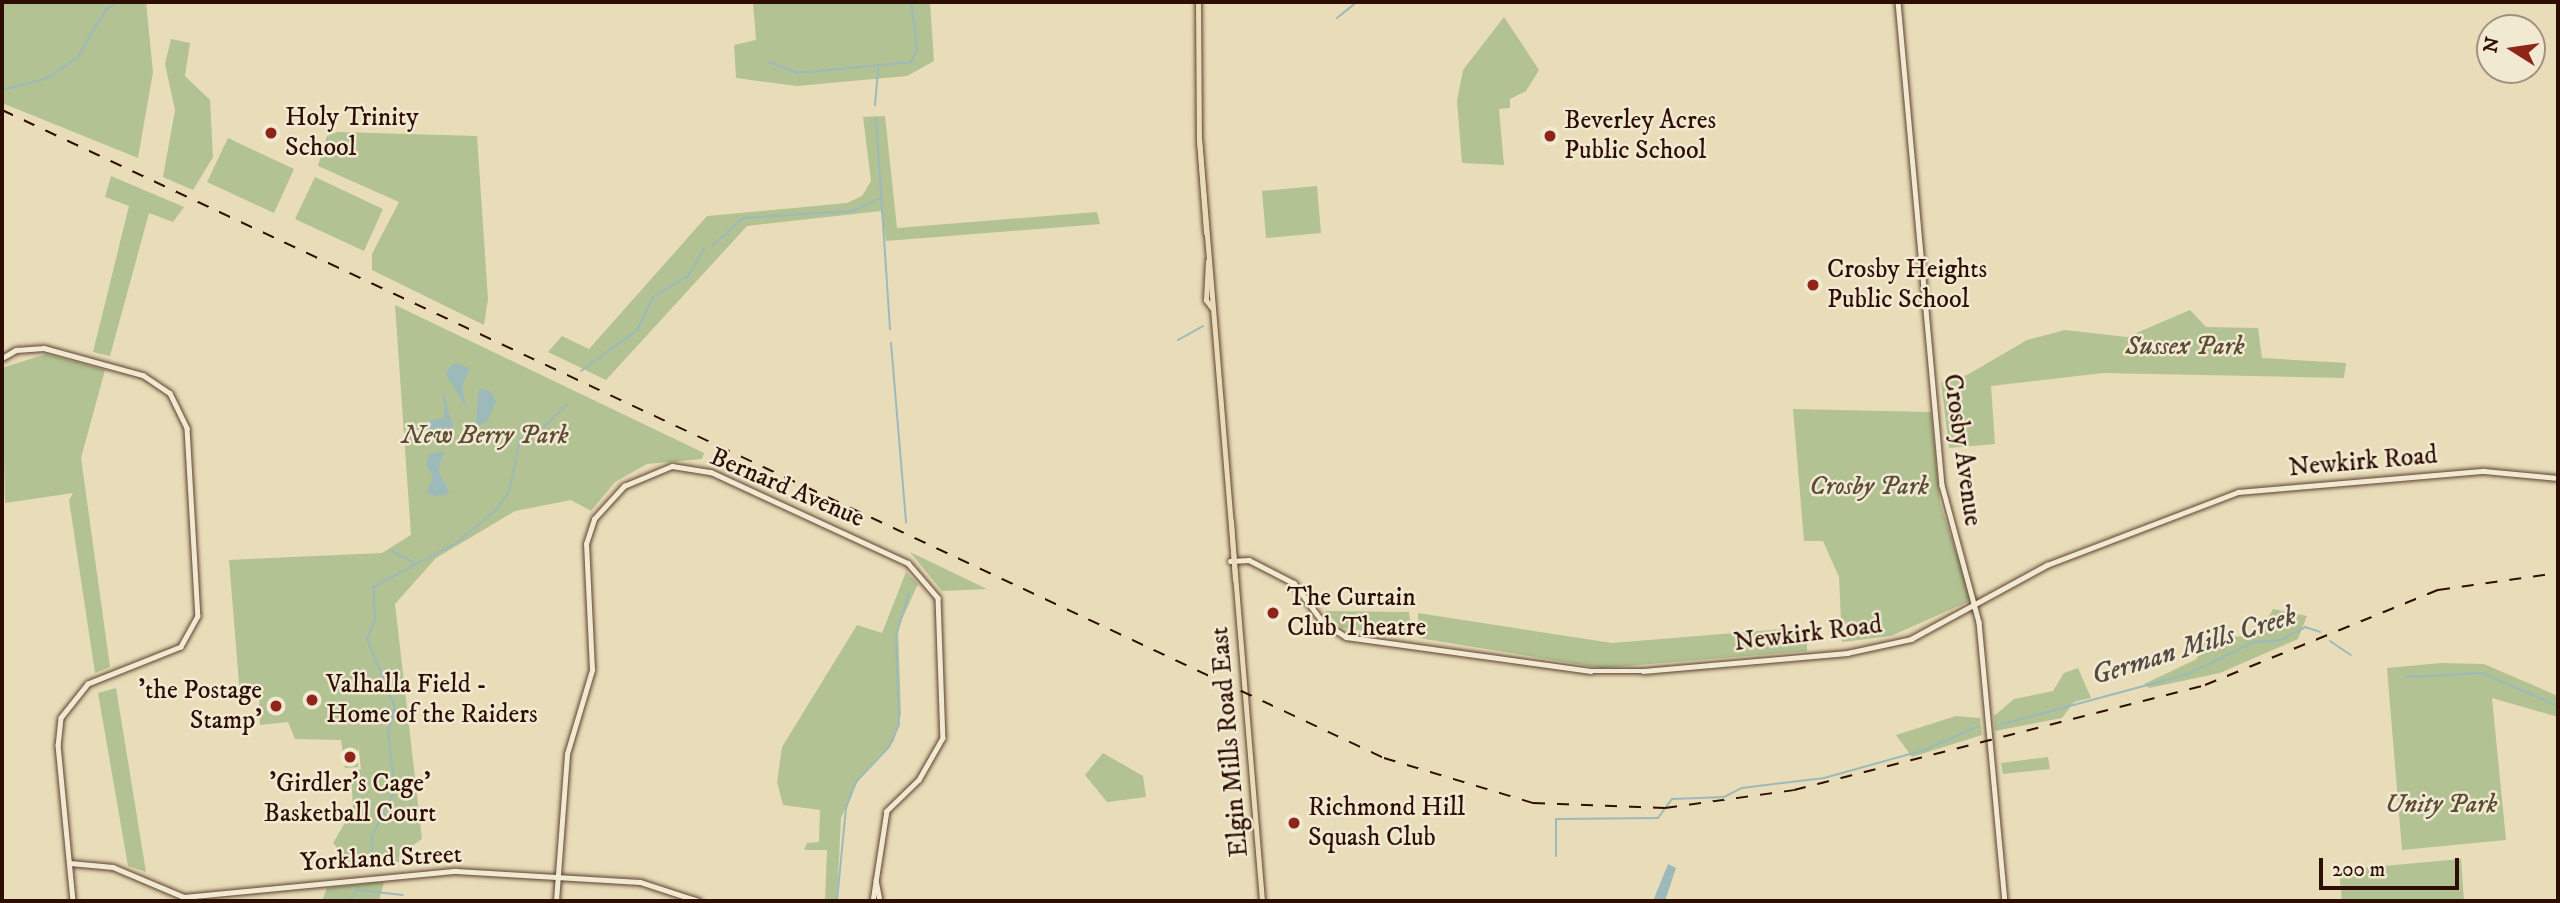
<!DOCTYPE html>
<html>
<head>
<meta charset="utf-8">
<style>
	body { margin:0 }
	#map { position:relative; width:2560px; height:903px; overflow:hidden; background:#e9ddb9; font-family:"IM FELL DW Pica",serif }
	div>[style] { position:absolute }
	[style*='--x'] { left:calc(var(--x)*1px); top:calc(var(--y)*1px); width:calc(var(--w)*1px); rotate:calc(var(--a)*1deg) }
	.green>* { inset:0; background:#b2c292 }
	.water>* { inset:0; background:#9cbaba }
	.stream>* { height:2px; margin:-1px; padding:0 1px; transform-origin:1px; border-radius:1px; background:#9cbaba }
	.roads { filter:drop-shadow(0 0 2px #5d4130) drop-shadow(0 0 2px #5d4130) }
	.minor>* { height:4.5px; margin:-2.25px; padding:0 2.25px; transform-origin:2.25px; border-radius:2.25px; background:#f1e9d2 }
	.major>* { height:5px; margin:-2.5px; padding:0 2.5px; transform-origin:2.5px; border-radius:2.5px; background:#e9ddb9 }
	.rail>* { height:2px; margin-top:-1px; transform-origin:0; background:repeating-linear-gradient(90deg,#2e0d02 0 12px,transparent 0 24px) }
	.dots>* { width:19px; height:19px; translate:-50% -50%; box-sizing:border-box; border:4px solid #f1e9d2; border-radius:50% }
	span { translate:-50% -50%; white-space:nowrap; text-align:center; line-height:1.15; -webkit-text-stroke:5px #f1e9d2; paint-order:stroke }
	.poi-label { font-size:26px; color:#2e0d02 }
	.left { translate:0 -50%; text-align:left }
	.right { translate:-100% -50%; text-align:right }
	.park-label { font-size:26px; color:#5c4c34; font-style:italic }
	.street-label { font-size:26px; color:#2e0d02 }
	.water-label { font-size:28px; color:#544a42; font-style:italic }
	.frame { position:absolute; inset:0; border:4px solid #2e0d02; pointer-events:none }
	.north { position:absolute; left:2476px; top:14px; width:70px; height:70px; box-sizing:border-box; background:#f1e9d2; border:2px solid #a3917f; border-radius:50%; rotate:282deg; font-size:19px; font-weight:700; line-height:28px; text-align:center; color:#2e0d02 }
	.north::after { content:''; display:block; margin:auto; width:24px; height:32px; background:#8f2418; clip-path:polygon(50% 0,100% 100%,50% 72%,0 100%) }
	.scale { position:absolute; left:2319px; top:858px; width:140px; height:32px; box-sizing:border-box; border:4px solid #2e0d02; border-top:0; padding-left:9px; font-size:21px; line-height:24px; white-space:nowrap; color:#2e0d02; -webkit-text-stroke:5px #f1e9d2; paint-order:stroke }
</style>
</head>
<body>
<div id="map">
	<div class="green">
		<i style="clip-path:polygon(2px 2px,146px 2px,153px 72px,138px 158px,2px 103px)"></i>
		<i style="clip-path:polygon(753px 2px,930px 2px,934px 61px,907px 76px,797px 86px,736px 78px,734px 45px,756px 40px)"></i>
		<i style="clip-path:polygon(1504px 17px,1539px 70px,1526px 91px,1510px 99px,1510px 108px,1499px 109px,1504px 165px,1462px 163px,1457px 101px,1463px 70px)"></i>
		<i style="clip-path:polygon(171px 39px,190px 43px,185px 76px,210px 100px,213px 157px,193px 190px,163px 177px,175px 110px,165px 64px)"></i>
		<i style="clip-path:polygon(885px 116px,897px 228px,1097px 212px,1100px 224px,886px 241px,881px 211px,747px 226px,606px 380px,548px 352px,562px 336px,589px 349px,707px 216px,847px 203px,862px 196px,871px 181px,863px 117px)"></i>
		<i style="clip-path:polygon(337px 132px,477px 136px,488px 299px,484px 325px,372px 270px,372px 254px,399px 202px,318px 166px,327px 136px)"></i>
		<i style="clip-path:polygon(228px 138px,294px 169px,274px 213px,207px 182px)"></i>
		<i style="clip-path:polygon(111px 176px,184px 207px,173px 222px,149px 213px,110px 356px,93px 352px,129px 206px,105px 197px)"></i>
		<i style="clip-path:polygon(315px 177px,383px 209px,364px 251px,295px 219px)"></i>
		<i style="clip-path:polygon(1317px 186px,1321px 233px,1266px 238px,1262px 191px)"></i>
		<i style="clip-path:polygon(395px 305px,704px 453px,702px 459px,647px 464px,615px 482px,591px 511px,571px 500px,515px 511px,436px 558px,395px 604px,422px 839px,399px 855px,399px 862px,356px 870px,333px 843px,353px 809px,351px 771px,361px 769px,358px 744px,358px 767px,345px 768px,341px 740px,295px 739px,288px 722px,260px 725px,259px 694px,240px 696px,229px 560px,382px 553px,411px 535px)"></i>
		<i style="clip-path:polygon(2190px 310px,2206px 327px,2258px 328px,2262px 358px,2346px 363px,2344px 378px,2103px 373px,1991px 386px,1995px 444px,1949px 448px,1941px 382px,1967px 375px,2027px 340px,2065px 330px,2127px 337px)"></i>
		<i style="clip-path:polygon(46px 354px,105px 370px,81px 458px,110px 667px,95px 673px,69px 500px,73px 493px,5px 503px,2px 368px)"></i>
		<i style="clip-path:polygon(1793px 409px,1931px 412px,1940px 503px,1972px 600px,1891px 636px,1842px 642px,1839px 577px,1823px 541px,1804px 541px)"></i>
		<i style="clip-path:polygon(910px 552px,987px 589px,942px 591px)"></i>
		<i style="clip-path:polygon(906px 572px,918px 584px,898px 628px,901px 714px,894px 741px,859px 778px,841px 818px,837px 901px,825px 901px,827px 850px,804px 850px,807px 843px,819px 842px,820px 810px,783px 805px,777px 782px,782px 747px,857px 625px,882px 633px)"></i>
		<i style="clip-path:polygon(2273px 609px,2307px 616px,2298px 639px,2220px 673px,2149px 688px,2144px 684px,2197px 659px,2202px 639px,2259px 635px)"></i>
		<i style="clip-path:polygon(1325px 611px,1409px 612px,1412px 637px,1342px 628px)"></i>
		<i style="clip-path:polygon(1418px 613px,1612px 643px,1807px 627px,1807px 651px,1602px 668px,1419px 638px)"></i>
		<i style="clip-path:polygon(2441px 663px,2484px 664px,2558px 696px,2558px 717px,2492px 698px,2506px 840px,2402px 850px,2387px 668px)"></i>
		<i style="clip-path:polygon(2078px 668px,2091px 698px,2074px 702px,2062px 718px,1995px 731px,1994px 716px,2014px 699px,2053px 691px,2064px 673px)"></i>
		<i style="clip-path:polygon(116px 688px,146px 872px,128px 866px,98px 693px)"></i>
		<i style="clip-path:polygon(1956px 716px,1980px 718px,1982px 735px,1912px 757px,1896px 735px)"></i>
		<i style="clip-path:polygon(1103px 753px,1143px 776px,1146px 797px,1107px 802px,1085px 775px)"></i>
		<i style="clip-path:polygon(2048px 757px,2050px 769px,2003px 774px,2001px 763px)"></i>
		<i style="clip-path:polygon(2461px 859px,2464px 901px,2342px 901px,2339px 870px)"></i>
		<i style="clip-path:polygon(384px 882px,379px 901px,322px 901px,327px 888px)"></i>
	</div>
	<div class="water">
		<i style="clip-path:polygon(454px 363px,470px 368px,462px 387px,466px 407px,445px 373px)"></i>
		<i style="clip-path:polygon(479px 388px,490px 391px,496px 401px,488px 420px,475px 429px)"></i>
		<i style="clip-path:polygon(443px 390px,453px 427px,441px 440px,429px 432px,429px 421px,445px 418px)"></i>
		<i style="clip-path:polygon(444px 452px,438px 470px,450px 494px,436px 496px,427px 493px,433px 477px,426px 464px,429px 454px)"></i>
		<i style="clip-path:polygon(1668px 864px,1676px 868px,1665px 901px,1653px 901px)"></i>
	</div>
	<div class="stream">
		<i style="--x:141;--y:2;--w:14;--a:0"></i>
		<i style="--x:1337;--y:18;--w:26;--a:-39"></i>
		<i style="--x:769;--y:62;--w:30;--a:21"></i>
		<i style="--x:797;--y:73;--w:115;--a:-5.5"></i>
		<i style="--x:911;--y:62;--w:14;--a:-65"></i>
		<i style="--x:917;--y:49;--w:47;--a:-97.3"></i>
		<i style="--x:2;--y:90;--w:48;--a:-14.6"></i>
		<i style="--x:48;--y:78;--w:35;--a:-35"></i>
		<i style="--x:77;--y:58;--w:57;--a:-59.4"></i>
		<i style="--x:106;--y:9;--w:16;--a:-27"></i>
		<i style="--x:875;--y:105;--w:37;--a:-85"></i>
		<i style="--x:876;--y:118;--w:212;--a:86.2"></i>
		<i style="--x:713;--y:245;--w:40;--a:-42"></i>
		<i style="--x:743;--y:218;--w:110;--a:-3.6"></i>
		<i style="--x:853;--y:211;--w:29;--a:-25"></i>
		<i style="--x:1178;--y:340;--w:29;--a:-29"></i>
		<i style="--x:891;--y:343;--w:180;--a:85.2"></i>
		<i style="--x:581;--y:371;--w:69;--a:-36.2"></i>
		<i style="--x:637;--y:330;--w:37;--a:-64"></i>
		<i style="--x:653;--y:297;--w:41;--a:-31"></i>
		<i style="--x:688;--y:276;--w:32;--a:-60"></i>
		<i style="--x:517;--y:454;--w:15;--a:-79"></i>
		<i style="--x:520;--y:439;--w:13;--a:-9"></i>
		<i style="--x:533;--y:437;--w:47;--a:-43.3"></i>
		<i style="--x:392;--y:551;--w:25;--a:27"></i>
		<i style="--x:2330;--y:641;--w:25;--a:34"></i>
		<i style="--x:2405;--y:677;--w:77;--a:-3"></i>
		<i style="--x:2482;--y:673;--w:83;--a:23.5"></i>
		<i style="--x:1999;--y:725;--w:196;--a:-15.1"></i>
		<i style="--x:2188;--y:674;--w:73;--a:-25.9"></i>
		<i style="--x:2254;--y:642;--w:27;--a:-4"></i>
		<i style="--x:2281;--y:640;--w:27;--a:-28"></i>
		<i style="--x:2305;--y:627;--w:16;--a:18"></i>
		<i style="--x:1556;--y:856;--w:37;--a:-90"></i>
		<i style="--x:1556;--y:819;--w:102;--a:-0.6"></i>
		<i style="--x:1658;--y:818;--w:24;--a:-54"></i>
		<i style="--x:1672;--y:799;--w:52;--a:-2.2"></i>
		<i style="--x:1724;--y:797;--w:20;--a:-27"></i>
		<i style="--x:1742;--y:788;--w:83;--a:-7"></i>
		<i style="--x:1824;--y:778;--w:104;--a:-15.6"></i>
		<i style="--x:1924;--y:750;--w:58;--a:-23.5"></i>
		<i style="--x:373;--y:863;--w:27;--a:-92"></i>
		<i style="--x:372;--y:836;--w:51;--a:-63.4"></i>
		<i style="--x:395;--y:790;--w:57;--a:-97"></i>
		<i style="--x:388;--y:733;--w:27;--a:-75"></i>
		<i style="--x:395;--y:707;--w:74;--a:-112.4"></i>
		<i style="--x:367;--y:639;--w:21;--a:-67"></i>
		<i style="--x:375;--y:620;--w:33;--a:-93"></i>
		<i style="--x:373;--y:587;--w:94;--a:-27.9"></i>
		<i style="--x:456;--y:543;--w:52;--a:-39.5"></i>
		<i style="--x:496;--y:510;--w:22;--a:-54"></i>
		<i style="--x:509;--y:492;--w:34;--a:-78"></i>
		<i style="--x:357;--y:890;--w:46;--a:6.2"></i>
		<i style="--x:350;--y:901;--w:17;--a:-57"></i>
		<i style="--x:837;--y:901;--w:93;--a:-84.5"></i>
		<i style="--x:846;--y:808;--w:28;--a:-69"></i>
		<i style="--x:856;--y:782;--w:48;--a:-46.7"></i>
		<i style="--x:889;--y:747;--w:24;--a:-66"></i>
		<i style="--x:899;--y:725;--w:89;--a:-91.9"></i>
		<i style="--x:896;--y:636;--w:45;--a:-73.2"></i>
	</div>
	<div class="roads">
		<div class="minor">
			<i style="--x:1898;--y:2;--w:485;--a:84.8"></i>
			<i style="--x:1942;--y:485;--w:142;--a:74.9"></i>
			<i style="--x:1979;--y:622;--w:280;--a:84.7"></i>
			<i style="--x:2;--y:358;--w:16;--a:-30"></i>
			<i style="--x:16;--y:350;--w:28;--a:-4"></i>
			<i style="--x:44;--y:348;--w:103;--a:15.3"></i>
			<i style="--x:143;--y:375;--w:32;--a:34"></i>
			<i style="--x:170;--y:393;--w:39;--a:64"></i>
			<i style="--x:187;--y:428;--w:188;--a:86.7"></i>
			<i style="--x:198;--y:616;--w:35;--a:119"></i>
			<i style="--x:181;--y:647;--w:100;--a:158.3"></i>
			<i style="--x:88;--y:684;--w:43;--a:128.5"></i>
			<i style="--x:61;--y:718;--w:27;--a:96"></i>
			<i style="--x:58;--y:745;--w:157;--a:84.5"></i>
			<i style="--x:1230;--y:561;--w:19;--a:-3"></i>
			<i style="--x:1249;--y:560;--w:51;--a:27.1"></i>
			<i style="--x:1294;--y:583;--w:49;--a:53.4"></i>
			<i style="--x:1323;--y:622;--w:27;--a:33"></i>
			<i style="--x:1346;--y:637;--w:247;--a:7.9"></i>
			<i style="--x:1591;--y:671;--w:52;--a:0"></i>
			<i style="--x:1643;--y:671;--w:205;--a:-5"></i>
			<i style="--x:1847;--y:653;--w:66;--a:-12.3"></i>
			<i style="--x:1911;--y:639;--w:155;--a:-28.6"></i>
			<i style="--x:2047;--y:565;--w:204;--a:-20.9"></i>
			<i style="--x:2238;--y:492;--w:247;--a:-4.9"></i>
			<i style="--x:2484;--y:471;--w:74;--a:5.4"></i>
			<i style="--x:70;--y:863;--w:43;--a:5.3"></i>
			<i style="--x:113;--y:867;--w:77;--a:22.9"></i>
			<i style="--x:184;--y:897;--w:273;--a:-5.5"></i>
			<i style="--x:456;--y:871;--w:184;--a:3.4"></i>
			<i style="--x:640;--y:882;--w:62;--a:17.9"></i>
			<i style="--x:876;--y:880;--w:21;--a:79"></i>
			<i style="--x:556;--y:901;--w:147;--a:-85.7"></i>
			<i style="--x:567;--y:754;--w:88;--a:-73.4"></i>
			<i style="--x:592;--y:670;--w:126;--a:-92.7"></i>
			<i style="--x:586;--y:544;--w:26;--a:-72"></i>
			<i style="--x:594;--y:519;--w:45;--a:-47.7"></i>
			<i style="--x:624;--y:486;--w:52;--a:-22.6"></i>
			<i style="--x:672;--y:466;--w:39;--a:9"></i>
			<i style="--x:711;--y:472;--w:217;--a:24.8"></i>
			<i style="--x:908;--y:563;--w:46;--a:49.4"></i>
			<i style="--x:938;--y:598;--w:140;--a:88"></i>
			<i style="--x:943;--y:738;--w:48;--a:119.7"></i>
			<i style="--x:919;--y:780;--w:45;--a:135.9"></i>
			<i style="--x:887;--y:811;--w:91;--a:98.8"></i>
		</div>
		<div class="major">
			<i style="--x:1198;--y:2;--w:137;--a:89.6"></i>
			<i style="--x:1199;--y:139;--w:765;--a:85.27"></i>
			<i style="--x:1199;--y:139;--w:94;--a:85.7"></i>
			<i style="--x:1208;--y:261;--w:39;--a:93"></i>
			<i style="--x:1206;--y:300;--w:10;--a:53"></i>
			<i style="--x:1231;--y:521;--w:59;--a:86.1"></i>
		</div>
	</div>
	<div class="rail">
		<i style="--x:2;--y:110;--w:1526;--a:25.12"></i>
		<i style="--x:1384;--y:758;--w:156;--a:16.8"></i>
		<i style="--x:1533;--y:803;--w:132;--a:2.2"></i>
		<i style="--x:1665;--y:808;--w:130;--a:-7.9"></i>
		<i style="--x:1794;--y:790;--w:424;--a:-14.3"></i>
		<i style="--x:2205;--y:685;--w:252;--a:-22.2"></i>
		<i style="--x:2438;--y:590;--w:121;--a:-8.1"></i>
	</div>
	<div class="dots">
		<i style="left:271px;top:133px;background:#8f2418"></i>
		<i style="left:1550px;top:136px;background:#8f2418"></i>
		<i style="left:1813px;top:285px;background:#8f2418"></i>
		<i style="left:1273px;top:613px;background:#8f2418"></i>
		<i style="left:312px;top:700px;background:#8f2418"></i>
		<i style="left:276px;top:706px;background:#8f2418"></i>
		<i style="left:350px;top:757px;background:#8f2418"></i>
		<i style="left:1294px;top:823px;background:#8f2418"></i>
	</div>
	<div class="poi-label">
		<span class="left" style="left:285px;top:133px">Holy Trinity<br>School</span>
		<span class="left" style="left:1564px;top:136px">Beverley Acres<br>Public School</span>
		<span class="left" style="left:1827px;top:285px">Crosby Heights<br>Public School</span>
		<span class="left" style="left:1287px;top:613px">The Curtain<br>Club Theatre</span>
		<span class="left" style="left:326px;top:700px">Valhalla Field -<br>Home of the Raiders</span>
		<span class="right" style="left:262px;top:706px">'the Postage<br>Stamp'</span>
		<span style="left:350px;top:799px">'Girdler's Cage'<br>Basketball Court</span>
		<span class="left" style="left:1308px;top:823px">Richmond Hill<br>Squash Club</span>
	</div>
	<div class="park-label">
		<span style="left:2185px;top:347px">Sussex Park</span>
		<span style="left:485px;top:436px">New Berry Park</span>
		<span style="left:1869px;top:487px">Crosby Park</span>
		<span style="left:2441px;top:805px">Unity Park</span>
	</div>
	<div class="street-label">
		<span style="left:1962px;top:450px;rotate:82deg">Crosby Avenue</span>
		<span style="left:2363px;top:462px;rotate:-5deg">Newkirk Road</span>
		<span style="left:787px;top:488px;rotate:23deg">Bernard Avenue</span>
		<span style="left:1808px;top:634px;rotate:-7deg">Newkirk Road</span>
		<span style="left:1230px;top:742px;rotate:-95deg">Elgin Mills Road East</span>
		<span style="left:381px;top:859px;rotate:-3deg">Yorkland Street</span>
	</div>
	<div class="water-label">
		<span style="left:2194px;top:646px;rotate:-17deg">German Mills Creek</span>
	</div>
	<div class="frame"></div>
	<div class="north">N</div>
	<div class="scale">200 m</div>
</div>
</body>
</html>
